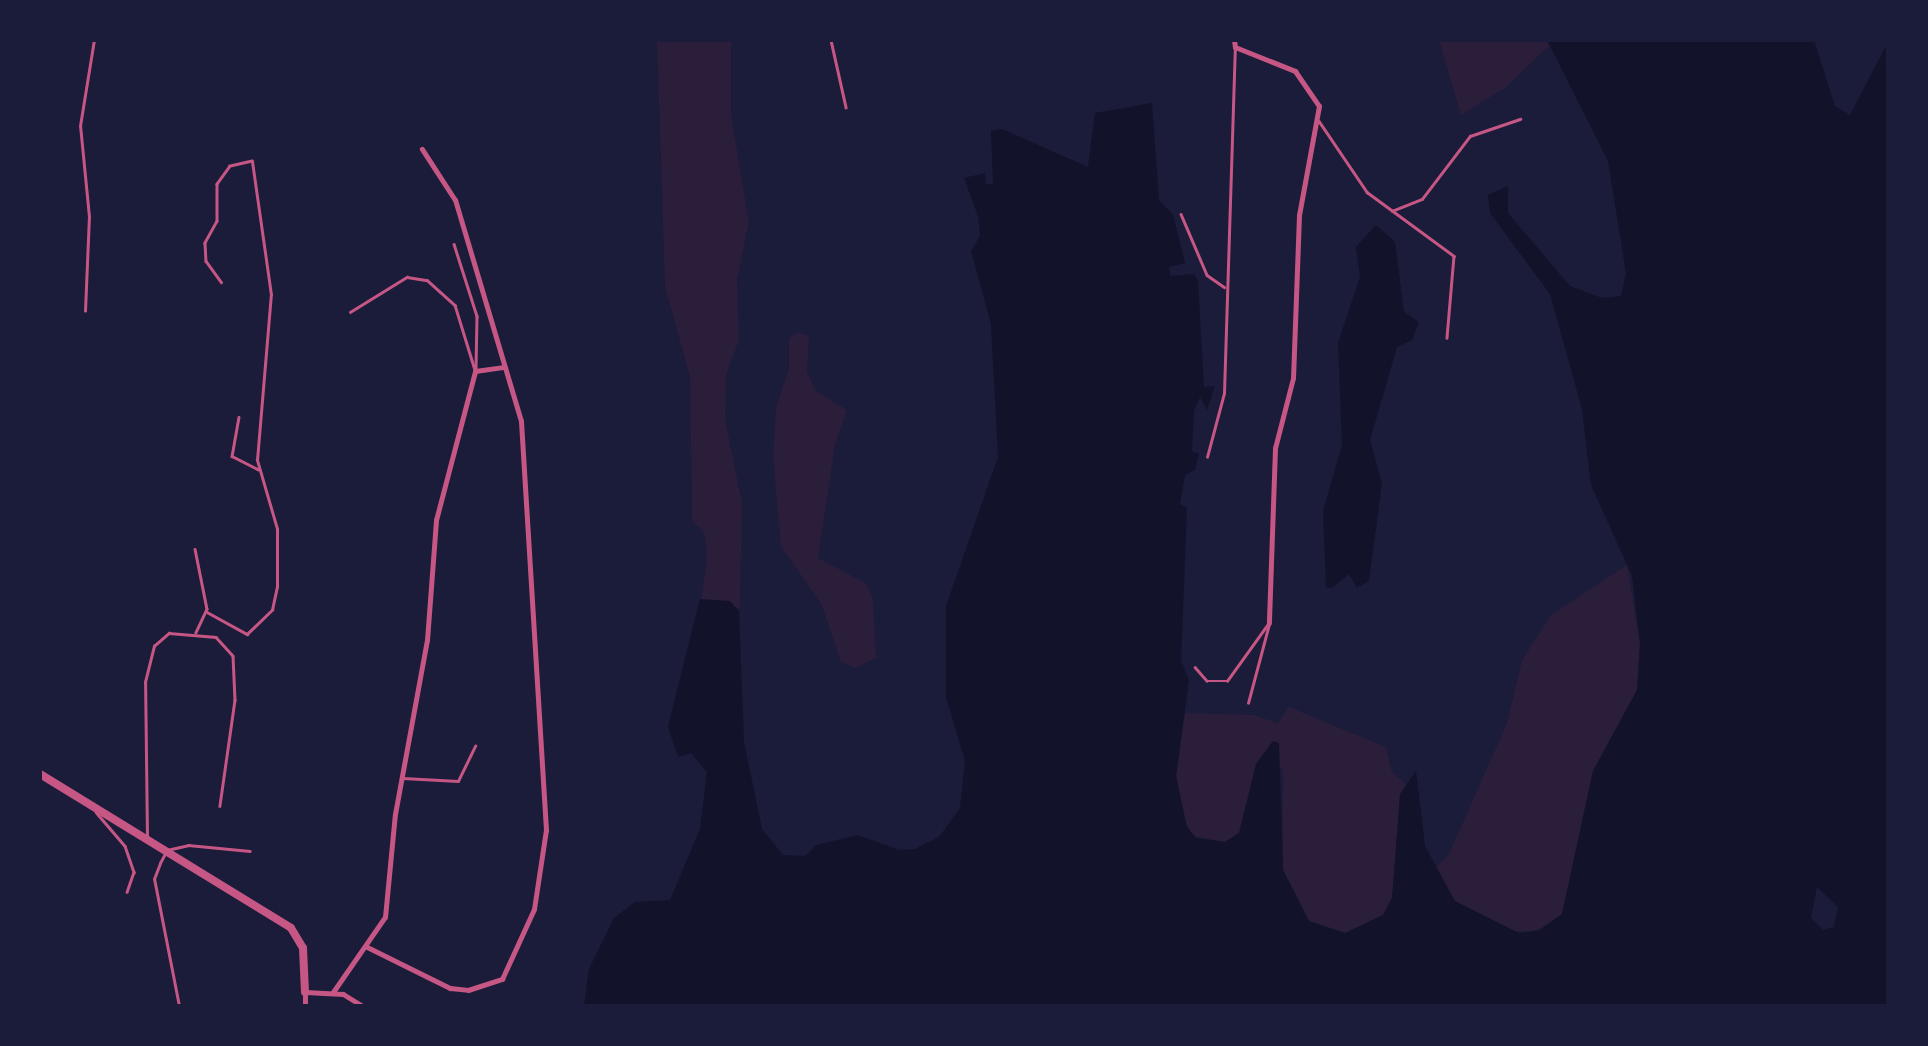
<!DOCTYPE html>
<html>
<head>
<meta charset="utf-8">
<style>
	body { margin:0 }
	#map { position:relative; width:1928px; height:1046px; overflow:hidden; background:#1b1b3a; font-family:"Work Sans",sans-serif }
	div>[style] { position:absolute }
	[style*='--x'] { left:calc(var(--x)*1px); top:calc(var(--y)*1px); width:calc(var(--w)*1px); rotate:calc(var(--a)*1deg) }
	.green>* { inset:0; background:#2a1e3b }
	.water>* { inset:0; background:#12122b }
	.service>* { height:2.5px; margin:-1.25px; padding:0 1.25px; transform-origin:1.25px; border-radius:1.25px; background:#c65784 }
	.minor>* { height:5px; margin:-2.5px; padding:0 2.5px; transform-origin:2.5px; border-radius:2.5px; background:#c65784 }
	.tertiary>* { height:8px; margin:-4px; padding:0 4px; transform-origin:4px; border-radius:4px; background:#c65784 }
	span { translate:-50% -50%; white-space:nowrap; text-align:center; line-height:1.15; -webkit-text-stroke:9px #1b1b3a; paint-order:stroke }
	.frame { position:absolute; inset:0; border:42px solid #1b1b3a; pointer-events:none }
</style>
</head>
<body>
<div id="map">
	<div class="green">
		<i style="clip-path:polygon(657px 40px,731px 42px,731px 114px,749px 222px,737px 280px,739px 340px,726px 375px,725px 419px,742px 503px,740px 608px,701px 603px,707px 556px,704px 532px,692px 521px,690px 377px,665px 287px)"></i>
		<i style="clip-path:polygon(1439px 40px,1547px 40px,1549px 46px,1505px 88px,1461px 115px)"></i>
		<i style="clip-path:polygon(798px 332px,809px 336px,807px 372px,816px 391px,847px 410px,835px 445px,818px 558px,867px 584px,873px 599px,876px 658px,855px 668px,841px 662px,821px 603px,781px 547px,773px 456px,776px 407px,789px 368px,789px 338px)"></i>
		<i style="clip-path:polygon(1627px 565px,1640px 644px,1637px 690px,1593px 771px,1562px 914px,1535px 932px,1513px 931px,1455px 901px,1435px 868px,1449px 854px,1507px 723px,1522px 660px,1551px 615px)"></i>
		<i style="clip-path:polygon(1289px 707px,1386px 747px,1392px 772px,1406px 784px,1392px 898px,1383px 915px,1345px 933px,1309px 921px,1283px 870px,1283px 769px,1256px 764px,1242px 831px,1225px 842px,1193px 836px,1183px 817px,1176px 776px,1185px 713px,1253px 715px,1278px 723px)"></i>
	</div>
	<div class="water">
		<i style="clip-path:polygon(evenodd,1547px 40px,1814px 40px,1835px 106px,1850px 115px,1888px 42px,1888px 1006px,584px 1006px,589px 969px,614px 918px,635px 902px,670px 900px,700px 829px,707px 772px,691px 753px,678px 757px,668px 727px,700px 599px,730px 601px,739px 611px,744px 742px,762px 829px,783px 855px,805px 856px,816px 845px,858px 835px,899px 850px,915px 849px,939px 837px,960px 808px,965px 761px,946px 697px,946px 606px,998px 457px,991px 324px,971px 251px,980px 236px,978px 216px,964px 178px,985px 173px,986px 184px,993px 184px,991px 131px,1002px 129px,1088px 167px,1095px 113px,1152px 103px,1159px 200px,1173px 215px,1185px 263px,1169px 267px,1170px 276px,1194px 274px,1198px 281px,1204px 387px,1215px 386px,1207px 410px,1200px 397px,1194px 411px,1192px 451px,1199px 454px,1195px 470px,1185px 475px,1180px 504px,1187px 508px,1181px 661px,1189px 680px,1176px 776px,1187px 827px,1196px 838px,1225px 842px,1239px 833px,1256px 764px,1273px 741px,1279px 743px,1283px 870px,1309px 921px,1345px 933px,1383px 915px,1392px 898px,1400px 794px,1416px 771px,1425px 846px,1455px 901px,1519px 933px,1540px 930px,1562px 914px,1593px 771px,1637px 690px,1640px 644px,1632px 576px,1591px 485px,1582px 409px,1550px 294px,1490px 213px,1488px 195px,1508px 186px,1508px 213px,1570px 286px,1602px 298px,1621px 296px,1626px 273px,1608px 161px,1547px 40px,1817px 887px,1838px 907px,1834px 927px,1823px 930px,1811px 918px,1817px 887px)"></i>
		<i style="clip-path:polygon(1376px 225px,1395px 242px,1404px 312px,1419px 322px,1412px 340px,1397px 347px,1370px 440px,1382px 483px,1369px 581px,1357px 588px,1349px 574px,1332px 588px,1326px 587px,1323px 511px,1342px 445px,1338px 343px,1360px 277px,1356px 247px)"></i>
	</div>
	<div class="service">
		<i style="--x:831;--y:40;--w:69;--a:77.4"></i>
		<i style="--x:1319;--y:121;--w:86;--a:55.9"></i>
		<i style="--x:1367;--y:192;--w:108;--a:36.3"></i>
		<i style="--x:1454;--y:256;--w:82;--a:94.9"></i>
		<i style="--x:1392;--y:211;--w:32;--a:-22"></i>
		<i style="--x:1422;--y:199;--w:79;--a:-52.7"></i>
		<i style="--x:1470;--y:136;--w:53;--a:-18.8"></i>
		<i style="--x:1181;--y:214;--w:66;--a:66.9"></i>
		<i style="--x:1207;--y:275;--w:21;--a:35"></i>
		<i style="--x:454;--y:244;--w:76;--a:72.3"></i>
		<i style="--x:477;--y:316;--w:54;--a:91.1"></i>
		<i style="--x:85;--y:311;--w:94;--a:-87.6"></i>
		<i style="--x:89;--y:217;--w:91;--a:-95.6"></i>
		<i style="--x:80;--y:126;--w:87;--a:-80.8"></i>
		<i style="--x:350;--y:312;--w:67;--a:-31.6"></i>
		<i style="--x:407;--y:277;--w:20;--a:9"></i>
		<i style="--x:427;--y:280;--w:38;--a:42"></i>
		<i style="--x:455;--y:305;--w:68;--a:72.9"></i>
		<i style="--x:239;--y:417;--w:40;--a:100"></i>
		<i style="--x:232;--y:456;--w:29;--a:27"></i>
		<i style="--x:1207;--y:457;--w:66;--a:-75.1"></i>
		<i style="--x:1224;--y:393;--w:344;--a:-88.2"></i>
		<i style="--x:195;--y:549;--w:61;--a:78.7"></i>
		<i style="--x:207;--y:609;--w:26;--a:115"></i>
		<i style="--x:207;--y:612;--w:46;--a:28.8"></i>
		<i style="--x:247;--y:634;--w:35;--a:-44"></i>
		<i style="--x:272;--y:610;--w:24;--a:-78"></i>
		<i style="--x:277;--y:587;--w:58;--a:-90"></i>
		<i style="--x:277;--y:529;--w:72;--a:-106.2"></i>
		<i style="--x:257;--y:460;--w:166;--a:-85.2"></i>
		<i style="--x:271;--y:295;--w:135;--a:-98.1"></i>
		<i style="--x:252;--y:161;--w:23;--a:167"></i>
		<i style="--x:230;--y:166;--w:22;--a:126"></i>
		<i style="--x:217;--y:184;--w:37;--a:90"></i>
		<i style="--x:217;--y:221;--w:25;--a:119"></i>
		<i style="--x:205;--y:243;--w:18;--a:87"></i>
		<i style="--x:206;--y:261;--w:26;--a:54"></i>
		<i style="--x:1195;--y:667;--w:18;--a:49"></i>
		<i style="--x:1207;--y:681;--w:20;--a:0"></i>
		<i style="--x:1227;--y:681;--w:70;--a:-54.3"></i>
		<i style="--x:1248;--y:703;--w:82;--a:-75.1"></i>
		<i style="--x:403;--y:778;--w:55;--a:3.1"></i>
		<i style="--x:458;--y:781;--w:39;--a:-64"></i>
		<i style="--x:96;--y:812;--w:45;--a:49.5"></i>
		<i style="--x:125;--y:846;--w:28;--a:71"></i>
		<i style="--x:134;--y:872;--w:21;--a:109"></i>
		<i style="--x:147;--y:838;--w:156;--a:-90.7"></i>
		<i style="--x:145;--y:682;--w:37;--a:-76"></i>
		<i style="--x:154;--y:646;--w:20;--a:-41"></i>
		<i style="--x:169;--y:633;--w:47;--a:4.9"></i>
		<i style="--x:216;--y:637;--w:25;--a:48"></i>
		<i style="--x:233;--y:656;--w:44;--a:87.4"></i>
		<i style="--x:235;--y:700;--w:107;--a:98.1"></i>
		<i style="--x:179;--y:1006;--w:129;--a:-101.1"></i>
		<i style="--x:154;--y:879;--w:17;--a:-69"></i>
		<i style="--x:160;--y:863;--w:15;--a:-62"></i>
		<i style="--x:167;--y:850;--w:22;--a:-13"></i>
		<i style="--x:188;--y:845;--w:62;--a:5.5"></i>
	</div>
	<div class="minor">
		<i style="--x:1234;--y:40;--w:7;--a:82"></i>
		<i style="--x:1235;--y:47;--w:65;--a:21.8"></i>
		<i style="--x:1295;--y:71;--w:42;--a:55.6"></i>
		<i style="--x:1319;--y:106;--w:111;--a:100.4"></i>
		<i style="--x:1299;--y:215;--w:163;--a:92.1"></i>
		<i style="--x:1293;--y:378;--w:72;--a:104.4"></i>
		<i style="--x:1275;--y:448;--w:175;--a:92"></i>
		<i style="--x:367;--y:947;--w:93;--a:26.3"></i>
		<i style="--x:450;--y:988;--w:18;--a:6"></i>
		<i style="--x:468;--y:990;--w:36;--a:-18"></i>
		<i style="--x:502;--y:979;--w:77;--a:-65.4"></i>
		<i style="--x:534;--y:909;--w:80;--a:-81.4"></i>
		<i style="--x:546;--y:830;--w:410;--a:-93.5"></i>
		<i style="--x:521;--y:421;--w:231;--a:-106.6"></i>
		<i style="--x:455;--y:200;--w:61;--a:-122.9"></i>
		<i style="--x:333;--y:992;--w:91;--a:-55.3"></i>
		<i style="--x:385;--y:917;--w:103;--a:-84.5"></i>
		<i style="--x:395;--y:814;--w:177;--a:-79.6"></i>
		<i style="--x:427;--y:640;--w:120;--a:-85.7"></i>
		<i style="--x:436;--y:520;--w:154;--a:-75.3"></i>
		<i style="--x:475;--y:371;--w:28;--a:-8"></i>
		<i style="--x:305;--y:1006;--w:14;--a:-90"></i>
		<i style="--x:305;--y:992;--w:38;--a:3"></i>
		<i style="--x:343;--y:994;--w:22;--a:32"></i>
	</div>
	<div class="tertiary">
		<i style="--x:40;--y:774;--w:294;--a:31.5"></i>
		<i style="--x:291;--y:928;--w:23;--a:59"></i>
		<i style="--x:303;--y:948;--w:44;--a:87.4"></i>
	</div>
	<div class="frame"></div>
</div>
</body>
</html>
